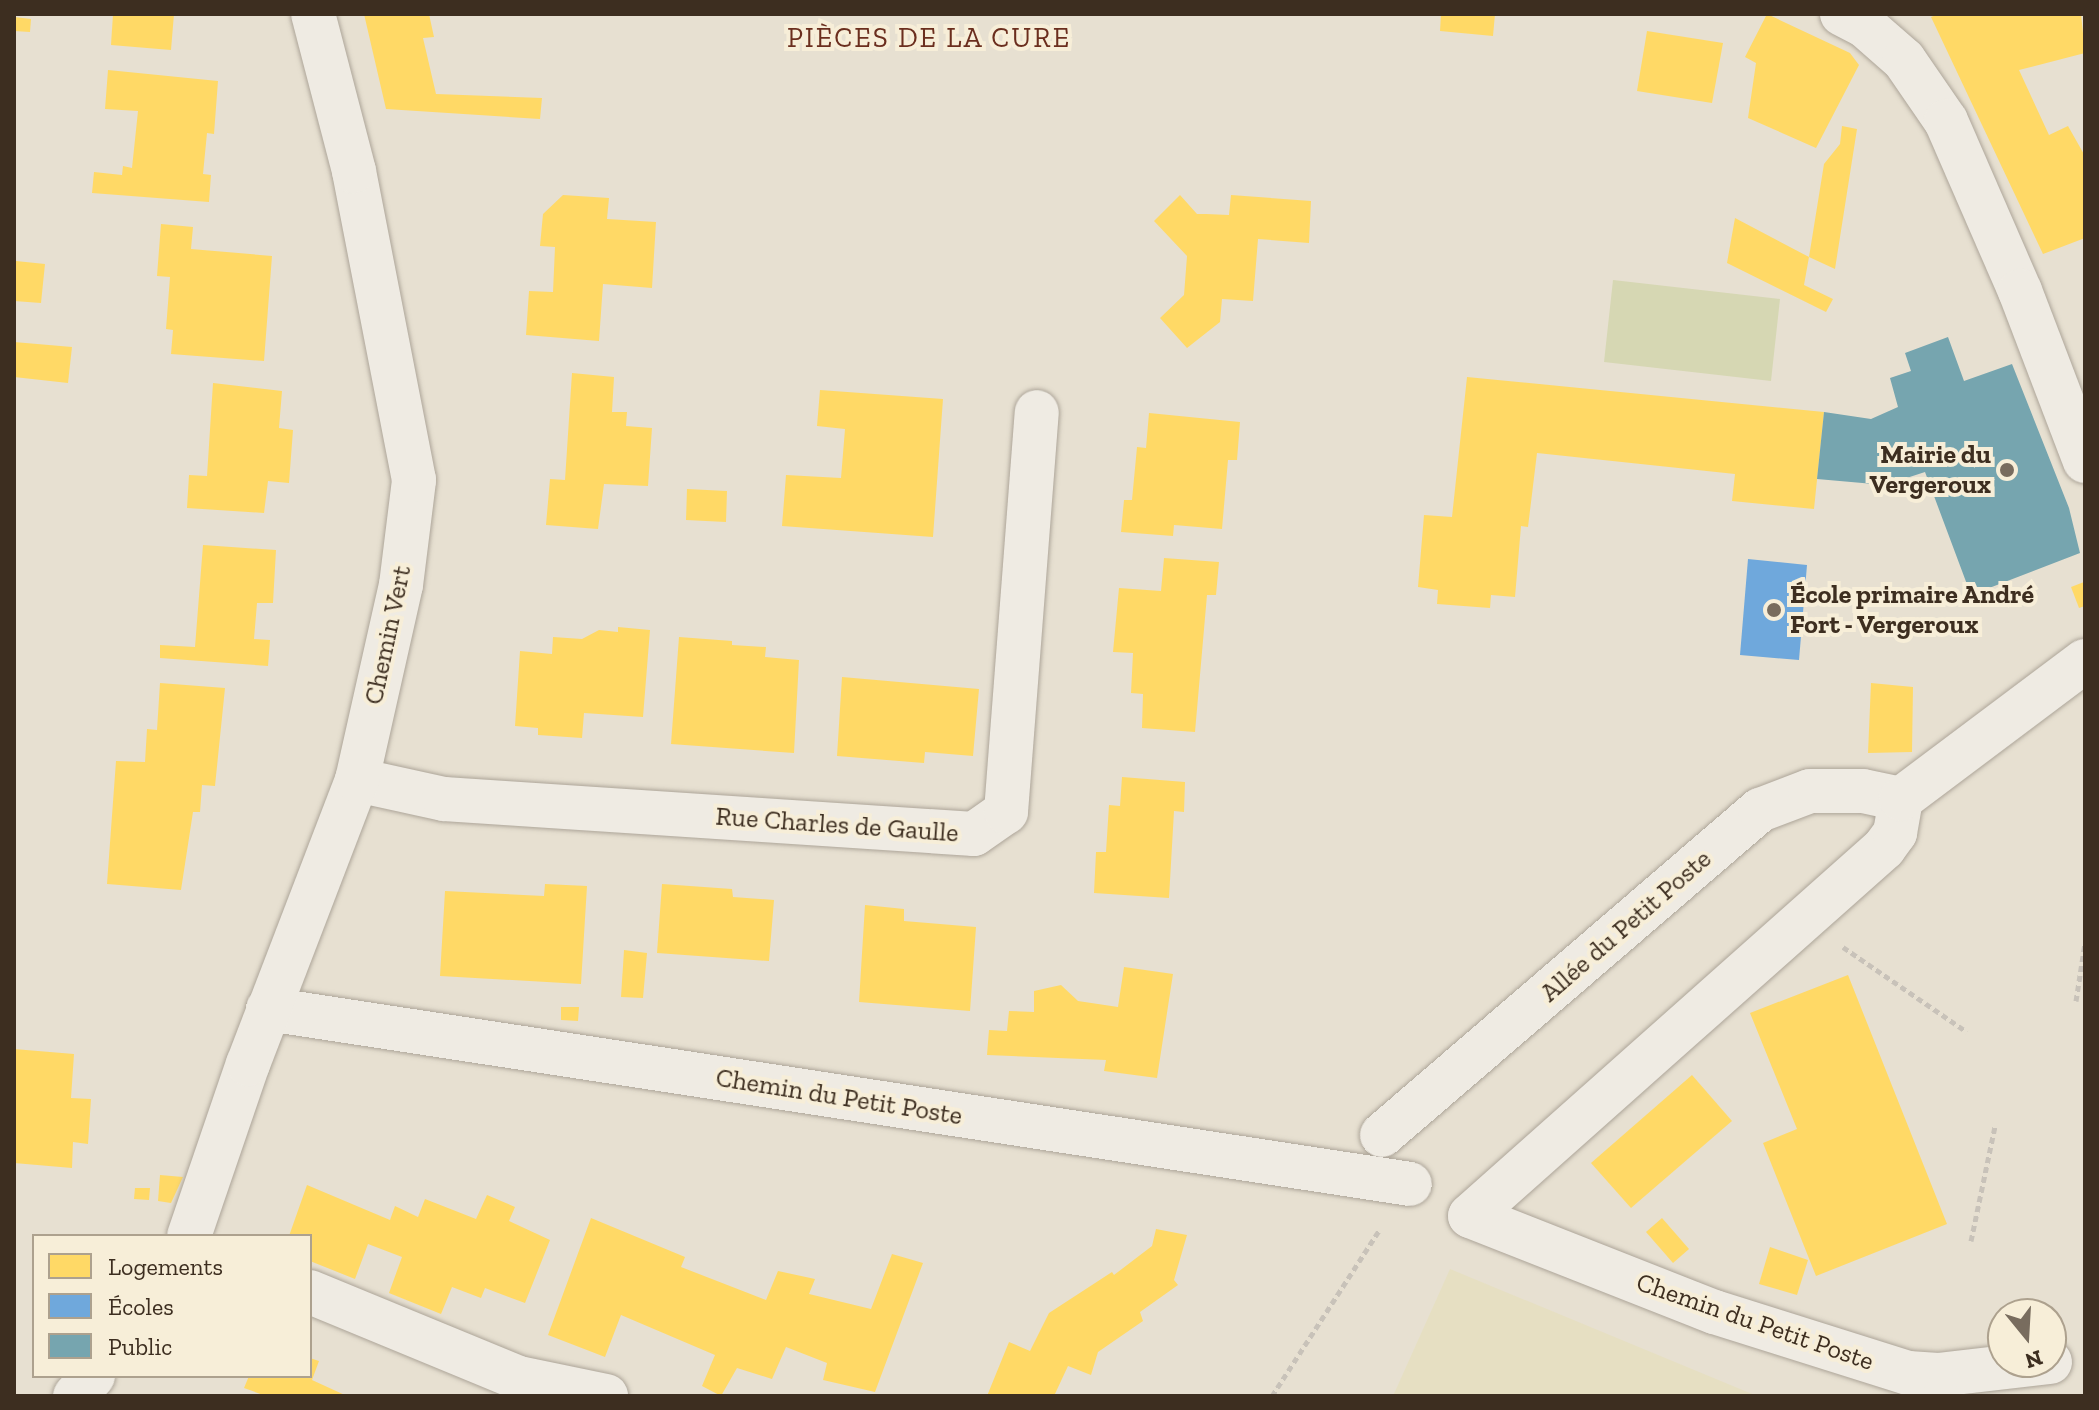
<!DOCTYPE html>
<html>
<head>
<meta charset="utf-8">
<style>
	body { margin:0 }
	#map { position:relative; width:2099px; height:1410px; overflow:hidden; background:#e7e0d1; font-family:"Zilla Slab",serif }
	div>[style] { position:absolute }
	[style*='--x'] { left:calc(var(--x)*1px); top:calc(var(--y)*1px); width:calc(var(--w)*1px); rotate:calc(var(--a)*1deg) }
	.farmland>* { inset:0; background:#e6dfc2 }
	.green>* { inset:0; background:#d6d7b3 }
	.homes>* { inset:0; background:#ffd966 }
	.schools>* { inset:0; background:#6fa8dc }
	.public>* { inset:0; background:#76a5af }
	.path>* { height:5px; margin-top:-2.5px; transform-origin:0; background:repeating-linear-gradient(90deg,#c8c2b9 0 6px,transparent 0 10px) }
	.roads { filter:drop-shadow(0 0 2px #ada599) drop-shadow(0 0 2px #ada599) }
	.minor>* { height:44px; margin:-22px; padding:0 22px; transform-origin:22px; border-radius:22px; background:#efebe3 }
	.dots>* { width:22px; height:22px; translate:-50% -50%; box-sizing:border-box; border:4px solid #f7eed8; border-radius:50% }
	span { translate:-50% -50%; white-space:nowrap; text-align:center; line-height:1.15; -webkit-text-stroke:8px #f7eed8; paint-order:stroke }
	.poi-label { font-size:26px; color:#3d2e20; font-weight:700 }
	.right { translate:-100% -50%; text-align:right }
	.left { translate:0 -50%; text-align:left }
	.street-label { font-size:26px; color:#3d2e20 }
	.neighbourhood-label { font-size:28px; color:#6b2e1e; letter-spacing:2px }
	.frame { position:absolute; inset:0; border:16px solid #3d2e20; pointer-events:none }
	.legend { position:absolute; left:32px; top:1234px; width:280px; height:144px; box-sizing:border-box; background:#f7eed8; border:2px solid #ada18e; margin:0; padding:10px 14px; list-style:none; font-size:24px; color:#3d2e20 }
	.legend li { display:flex; align-items:center; gap:16px; height:40px }
	.legend b { width:40px; border:2px solid #ada18e }
	.north { position:absolute; left:1987px; top:1298px; width:80px; height:80px; box-sizing:border-box; background:#f7eed8; border:2px solid #ada18e; border-radius:50%; rotate:162deg; font-size:22px; font-weight:700; line-height:32px; text-align:center; color:#3d2e20 }
	.north::after { content:''; display:block; margin:auto; width:28px; height:36px; background:#786c5e; clip-path:polygon(50% 0,100% 100%,50% 72%,0 100%) }
</style>
</head>
<body>
<div id="map">
	<div class="farmland">
		<i style="clip-path:polygon(1450px 1269px,1757px 1396px,1393px 1396px)"></i>
	</div>
	<div class="green">
		<i style="clip-path:polygon(1613px 280px,1780px 299px,1771px 381px,1604px 362px)"></i>
	</div>
	<div class="homes">
		<i style="clip-path:polygon(113px 14px,174px 14px,171px 50px,111px 45px)"></i>
		<i style="clip-path:polygon(364px 14px,429px 14px,434px 37px,423px 38px,436px 94px,542px 98px,540px 119px,386px 109px)"></i>
		<i style="clip-path:polygon(1441px 14px,1495px 14px,1493px 36px,1440px 31px)"></i>
		<i style="clip-path:polygon(1767px 14px,1850px 53px,1859px 65px,1816px 148px,1748px 118px,1756px 63px,1745px 57px)"></i>
		<i style="clip-path:polygon(1939px 14px,2081px 14px,2085px 53px,2019px 70px,2049px 135px,2068px 126px,2085px 156px,2085px 238px,2043px 254px,1931px 17px)"></i>
		<i style="clip-path:polygon(14px 17px,31px 19px,30px 32px,14px 31px)"></i>
		<i style="clip-path:polygon(1647px 31px,1723px 43px,1712px 103px,1637px 91px)"></i>
		<i style="clip-path:polygon(108px 70px,218px 81px,214px 134px,207px 133px,203px 174px,211px 175px,209px 202px,92px 193px,94px 172px,122px 175px,123px 166px,132px 168px,138px 111px,105px 109px)"></i>
		<i style="clip-path:polygon(1842px 126px,1857px 129px,1835px 269px,1809px 257px,1824px 164px,1840px 144px)"></i>
		<i style="clip-path:polygon(563px 195px,609px 198px,607px 219px,656px 222px,652px 288px,603px 284px,599px 341px,526px 335px,529px 291px,553px 292px,555px 247px,540px 246px,543px 214px)"></i>
		<i style="clip-path:polygon(1180px 195px,1197px 214px,1206px 214px,1229px 215px,1231px 195px,1311px 201px,1309px 243px,1258px 239px,1253px 301px,1222px 299px,1220px 322px,1187px 348px,1160px 318px,1184px 295px,1187px 256px,1154px 221px)"></i>
		<i style="clip-path:polygon(1735px 218px,1809px 257px,1804px 285px,1833px 299px,1826px 312px,1727px 263px)"></i>
		<i style="clip-path:polygon(161px 224px,193px 227px,191px 249px,272px 256px,264px 361px,171px 354px,173px 330px,166px 329px,170px 277px,157px 276px)"></i>
		<i style="clip-path:polygon(16px 261px,45px 264px,41px 303px,14px 301px)"></i>
		<i style="clip-path:polygon(14px 342px,72px 347px,68px 383px,14px 377px)"></i>
		<i style="clip-path:polygon(572px 373px,614px 377px,612px 412px,627px 412px,626px 426px,652px 428px,648px 486px,604px 484px,598px 529px,546px 525px,550px 479px,565px 480px)"></i>
		<i style="clip-path:polygon(1467px 377px,1824px 412px,1814px 509px,1732px 501px,1735px 474px,1537px 453px,1528px 527px,1521px 526px,1515px 597px,1491px 595px,1490px 608px,1437px 604px,1438px 590px,1418px 587px,1424px 515px,1452px 517px)"></i>
		<i style="clip-path:polygon(213px 383px,282px 391px,279px 428px,293px 430px,289px 483px,268px 481px,264px 513px,187px 508px,189px 475px,207px 476px)"></i>
		<i style="clip-path:polygon(820px 390px,943px 399px,933px 537px,782px 526px,786px 475px,841px 478px,845px 429px,817px 426px)"></i>
		<i style="clip-path:polygon(1149px 413px,1240px 422px,1237px 460px,1228px 460px,1222px 529px,1174px 525px,1173px 536px,1121px 532px,1124px 500px,1132px 500px,1137px 447px,1146px 448px)"></i>
		<i style="clip-path:polygon(687px 489px,727px 491px,726px 522px,686px 520px)"></i>
		<i style="clip-path:polygon(203px 545px,276px 550px,273px 603px,257px 603px,254px 639px,270px 640px,268px 666px,160px 658px,160px 645px,195px 647px)"></i>
		<i style="clip-path:polygon(1164px 558px,1219px 562px,1216px 595px,1207px 595px,1195px 732px,1142px 728px,1143px 694px,1131px 693px,1133px 653px,1113px 652px,1119px 588px,1161px 591px)"></i>
		<i style="clip-path:polygon(2084px 582px,2085px 606px,2079px 608px,2071px 587px)"></i>
		<i style="clip-path:polygon(618px 627px,650px 630px,643px 717px,584px 713px,582px 738px,538px 735px,538px 728px,515px 726px,520px 651px,552px 654px,553px 637px,582px 639px,599px 630px,618px 632px)"></i>
		<i style="clip-path:polygon(679px 637px,732px 641px,732px 645px,766px 647px,765px 657px,799px 660px,794px 753px,671px 744px)"></i>
		<i style="clip-path:polygon(842px 677px,979px 689px,973px 756px,925px 752px,924px 763px,837px 756px)"></i>
		<i style="clip-path:polygon(160px 683px,225px 688px,215px 786px,202px 785px,200px 812px,193px 812px,181px 890px,107px 884px,116px 761px,145px 762px,147px 729px,157px 730px)"></i>
		<i style="clip-path:polygon(1871px 683px,1913px 687px,1912px 752px,1868px 753px)"></i>
		<i style="clip-path:polygon(1122px 777px,1185px 782px,1184px 812px,1174px 811px,1169px 898px,1094px 893px,1096px 852px,1106px 852px,1109px 805px,1120px 806px)"></i>
		<i style="clip-path:polygon(545px 884px,587px 886px,581px 984px,440px 976px,445px 891px,544px 896px)"></i>
		<i style="clip-path:polygon(662px 884px,732px 889px,733px 897px,774px 900px,769px 961px,657px 953px)"></i>
		<i style="clip-path:polygon(865px 905px,904px 909px,904px 921px,976px 927px,970px 1011px,859px 1002px)"></i>
		<i style="clip-path:polygon(624px 950px,647px 953px,643px 998px,621px 997px)"></i>
		<i style="clip-path:polygon(1124px 967px,1173px 974px,1157px 1078px,1104px 1071px,1106px 1060px,987px 1055px,989px 1030px,1007px 1031px,1009px 1011px,1034px 1012px,1034px 991px,1061px 985px,1078px 1001px,1118px 1007px)"></i>
		<i style="clip-path:polygon(1848px 975px,1947px 1224px,1816px 1276px,1763px 1143px,1797px 1129px,1750px 1013px)"></i>
		<i style="clip-path:polygon(561px 1007px,579px 1007px,578px 1021px,561px 1020px)"></i>
		<i style="clip-path:polygon(14px 1049px,74px 1054px,71px 1098px,91px 1099px,88px 1144px,73px 1142px,72px 1168px,14px 1163px)"></i>
		<i style="clip-path:polygon(1692px 1075px,1732px 1121px,1631px 1208px,1591px 1163px)"></i>
		<i style="clip-path:polygon(160px 1175px,183px 1177px,171px 1203px,158px 1201px)"></i>
		<i style="clip-path:polygon(307px 1185px,390px 1220px,395px 1206px,418px 1217px,425px 1199px,476px 1219px,487px 1195px,515px 1207px,509px 1221px,550px 1240px,525px 1303px,485px 1288px,481px 1298px,452px 1287px,441px 1314px,389px 1293px,402px 1257px,368px 1244px,355px 1279px,310px 1261px,310px 1236px,289px 1236px)"></i>
		<i style="clip-path:polygon(135px 1188px,150px 1188px,149px 1200px,134px 1199px)"></i>
		<i style="clip-path:polygon(591px 1218px,685px 1257px,681px 1267px,766px 1300px,778px 1271px,815px 1279px,809px 1294px,871px 1309px,892px 1254px,923px 1263px,875px 1392px,823px 1380px,827px 1363px,786px 1347px,772px 1379px,737px 1368px,721px 1396px,702px 1386px,715px 1355px,621px 1315px,605px 1357px,548px 1335px)"></i>
		<i style="clip-path:polygon(1662px 1218px,1689px 1249px,1673px 1263px,1646px 1232px)"></i>
		<i style="clip-path:polygon(1156px 1229px,1187px 1235px,1174px 1280px,1178px 1285px,1140px 1312px,1143px 1321px,1098px 1352px,1091px 1375px,1068px 1366px,1054px 1396px,987px 1396px,1009px 1342px,1030px 1351px,1049px 1313px,1112px 1272px,1114px 1275px,1152px 1246px)"></i>
		<i style="clip-path:polygon(1770px 1247px,1808px 1260px,1797px 1295px,1759px 1284px)"></i>
		<i style="clip-path:polygon(310px 1358px,319px 1361px,312px 1380px,347px 1396px,266px 1396px,244px 1388px,249px 1376px,310px 1376px)"></i>
	</div>
	<div class="schools">
		<i style="clip-path:polygon(1748px 559px,1807px 565px,1799px 660px,1740px 655px)"></i>
	</div>
	<div class="public">
		<i style="clip-path:polygon(1948px 337px,1964px 381px,2012px 364px,2069px 508px,2080px 553px,1971px 595px,1925px 472px,1885px 485px,1817px 479px,1824px 412px,1871px 419px,1898px 407px,1890px 378px,1911px 371px,1905px 353px)"></i>
	</div>
	<div class="path">
		<i style="--x:1843;--y:947;--w:150;--a:34.4"></i>
		<i style="--x:2076;--y:1001;--w:59;--a:-81.2"></i>
		<i style="--x:1971;--y:1241;--w:117;--a:-78.2"></i>
		<i style="--x:1272;--y:1396;--w:199;--a:-57.1"></i>
	</div>
	<div class="roads">
		<div class="minor">
			<i style="--x:1842;--y:14;--w:25;--a:27"></i>
			<i style="--x:1864;--y:25;--w:53;--a:41.2"></i>
			<i style="--x:1904;--y:60;--w:74;--a:55.5"></i>
			<i style="--x:1946;--y:121;--w:185;--a:66.5"></i>
			<i style="--x:2020;--y:291;--w:182;--a:69.1"></i>
			<i style="--x:357;--y:780;--w:89;--a:12.3"></i>
			<i style="--x:444;--y:799;--w:531;--a:3.78"></i>
			<i style="--x:974;--y:834;--w:39;--a:-35"></i>
			<i style="--x:1006;--y:812;--w:401;--a:-85.6"></i>
			<i style="--x:268;--y:1009;--w:1155;--a:8.71"></i>
			<i style="--x:1382;--y:1135;--w:499;--a:-40.7"></i>
			<i style="--x:1760;--y:810;--w:53;--a:-20.8"></i>
			<i style="--x:1810;--y:791;--w:53;--a:0"></i>
			<i style="--x:1863;--y:791;--w:39;--a:12"></i>
			<i style="--x:189;--y:1236;--w:182;--a:-71.1"></i>
			<i style="--x:248;--y:1064;--w:304;--a:-69"></i>
			<i style="--x:357;--y:780;--w:200;--a:-77.3"></i>
			<i style="--x:401;--y:585;--w:106;--a:-82.9"></i>
			<i style="--x:414;--y:480;--w:315;--a:-101"></i>
			<i style="--x:354;--y:171;--w:162;--a:-104.6"></i>
			<i style="--x:310;--y:1292;--w:226;--a:22.4"></i>
			<i style="--x:519;--y:1378;--w:89;--a:11.7"></i>
			<i style="--x:2050;--y:1362;--w:113;--a:173.4"></i>
			<i style="--x:1938;--y:1375;--w:30;--a:-176"></i>
			<i style="--x:1908;--y:1373;--w:203;--a:-162.5"></i>
			<i style="--x:1714;--y:1312;--w:262;--a:-158.5"></i>
			<i style="--x:1470;--y:1216;--w:554;--a:-41.63"></i>
			<i style="--x:1884;--y:848;--w:19;--a:-54"></i>
			<i style="--x:1895;--y:833;--w:35;--a:-80"></i>
			<i style="--x:1901;--y:799;--w:230;--a:-36.9"></i>
			<i style="--x:75;--y:1396;--w:27;--a:-48"></i>
		</div>
	</div>
	<div class="dots">
		<i style="left:2007px;top:470px;background:#786c5e"></i>
		<i style="left:1774px;top:610px;background:#786c5e"></i>
	</div>
	<div class="poi-label">
		<span class="right" style="left:1991px;top:470px">Mairie du<br>Vergeroux</span>
		<span class="left" style="left:1790px;top:610px">École primaire André<br>Fort - Vergeroux</span>
	</div>
	<div class="street-label">
		<span style="left:388px;top:635px;rotate:-78deg">Chemin Vert</span>
		<span style="left:837px;top:825px;rotate:4deg">Rue Charles de Gaulle</span>
		<span style="left:1626px;top:926px;rotate:-41deg">Allée du Petit Poste</span>
		<span style="left:839px;top:1097px;rotate:9deg">Chemin du Petit Poste</span>
		<span style="left:1755px;top:1322px;rotate:19deg">Chemin du Petit Poste</span>
	</div>
	<div class="neighbourhood-label">
		<span style="left:929px;top:38px">PIÈCES DE LA CURE</span>
	</div>
	<div class="frame"></div>
	<ul class="legend">
	<li><b style="height:22px;background:#ffd966"></b>Logements</li>
	<li><b style="height:22px;background:#6fa8dc"></b>Écoles</li>
	<li><b style="height:22px;background:#76a5af"></b>Public</li>
	</ul>
	<div class="north">N</div>
</div>
</body>
</html>
